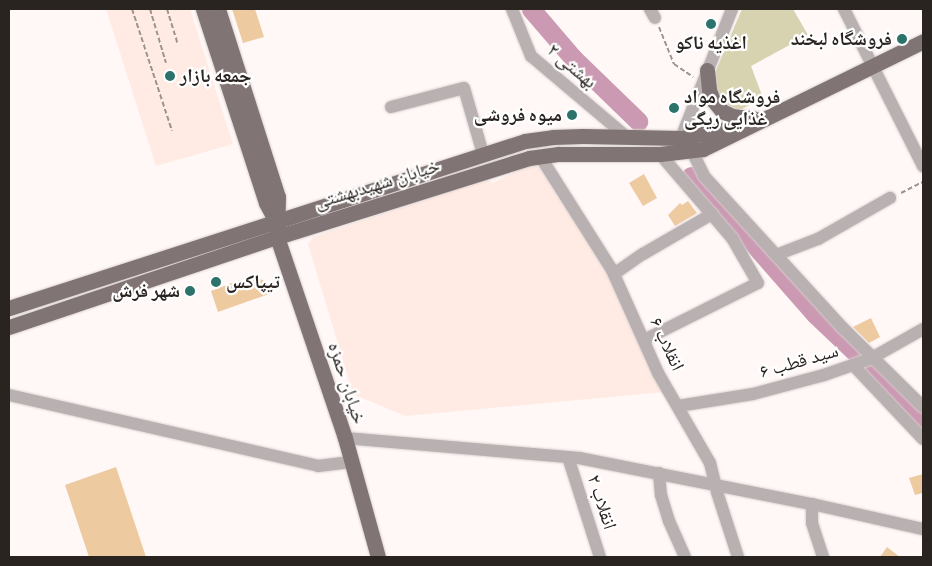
<!DOCTYPE html>
<html>
<head>
<meta charset="utf-8">
<style>
	body { margin:0 }
	#map { position:relative; width:932px; height:566px; overflow:hidden; background:#fff8f6; font-family:"Zilla Slab","Noto Naskh Arabic",serif }
	div>[style] { position:absolute }
	[style*='--x'] { left:calc(var(--x)*1px); top:calc(var(--y)*1px); width:calc(var(--w)*1px); rotate:calc(var(--a)*1deg) }
	.built>* { inset:0; background:#ffebe3 }
	.green>* { inset:0; background:#d7d2af }
	.river>* { height:19px; margin:-9.5px; padding:0 9.5px; transform-origin:9.5px; border-radius:9.5px; background:#cb99b2 }
	.building>* { inset:0; background:#edcaa0 }
	.path>* { height:2px; margin-top:-1px; transform-origin:0; background:repeating-linear-gradient(90deg,#9b9592 0 5px,transparent 0 7.5px) }
	.roads { filter:drop-shadow(0 0 1px #d9d2d0) drop-shadow(0 0 1px #d9d2d0) }
	.minor>* { height:12px; margin:-6px; padding:0 6px; transform-origin:6px; border-radius:6px; background:#b8b0b1 }
	.major>* { height:15px; margin:-7.5px; padding:0 7.5px; transform-origin:7.5px; border-radius:7.5px; background:#817474 }
	.dots>* { width:14px; height:14px; translate:-50% -50%; box-sizing:border-box; border:2px solid #fff; border-radius:50% }
	span { translate:-50% -50%; white-space:nowrap; text-align:center; line-height:1.15; -webkit-text-stroke:4.5px #fff; paint-order:stroke }
	.poi-label { font-size:19px; color:#2a2421; font-weight:700 }
	.right { translate:-100% -50%; text-align:right }
	.left { translate:0 -50%; text-align:left }
	.street-label { font-size:19px; color:#2a2421 }
	.frame { position:absolute; inset:0; border:10px solid #2a2421; pointer-events:none }
</style>
</head>
<body>
<div id="map">
	<div class="built">
		<i style="clip-path:polygon(106px 9px,190px 9px,233px 144px,156px 166px)"></i>
		<i style="clip-path:polygon(537px 164px,611px 279px,664px 392px,405px 416px,353px 394px,308px 244px,313px 237px,486px 179px,493px 183px,526px 166px)"></i>
	</div>
	<div class="green">
		<i style="clip-path:polygon(742px 9px,793px 9px,808px 35px,751px 66px,763px 98px,742px 109px,733px 109px,718px 96px,713px 87px,714px 75px)"></i>
	</div>
	<div class="river">
		<i style="--x:531;--y:9;--w:65;--a:49.4"></i>
		<i style="--x:573;--y:58;--w:91;--a:44.1"></i>
		<i style="--x:691;--y:176;--w:67;--a:46.8"></i>
		<i style="--x:737;--y:225;--w:118;--a:48.8"></i>
		<i style="--x:815;--y:314;--w:59;--a:43.6"></i>
		<i style="--x:871;--y:367;--w:75;--a:46.1"></i>
	</div>
	<div class="building">
		<i style="clip-path:polygon(232px 9px,255px 9px,264px 37px,243px 43px)"></i>
		<i style="clip-path:polygon(644px 174px,657px 198px,643px 206px,629px 183px)"></i>
		<i style="clip-path:polygon(688px 201px,697px 213px,675px 226px,668px 215px,680px 203px,682px 205px)"></i>
		<i style="clip-path:polygon(253px 275px,266px 282px,269px 294px,218px 312px,211px 291px)"></i>
		<i style="clip-path:polygon(871px 318px,880px 337px,869px 343px,853px 327px)"></i>
		<i style="clip-path:polygon(116px 467px,146px 557px,89px 557px,65px 485px)"></i>
		<i style="clip-path:polygon(923px 474px,923px 493px,915px 495px,909px 478px)"></i>
		<i style="clip-path:polygon(887px 547px,900px 557px,880px 557px)"></i>
	</div>
	<div class="path">
		<i style="--x:132;--y:9;--w:128;--a:71.8"></i>
		<i style="--x:150;--y:9;--w:56;--a:73.5"></i>
		<i style="--x:167;--y:9;--w:37;--a:73"></i>
		<i style="--x:659;--y:27;--w:40;--a:68"></i>
		<i style="--x:674;--y:64;--w:23;--a:34"></i>
		<i style="--x:901;--y:193;--w:25;--a:-27"></i>
	</div>
	<div class="roads">
		<div class="minor">
			<i style="--x:512;--y:9;--w:51;--a:68"></i>
			<i style="--x:531;--y:56;--w:127;--a:40.2"></i>
			<i style="--x:650;--y:9;--w:10;--a:61"></i>
			<i style="--x:844;--y:9;--w:176;--a:63.3"></i>
			<i style="--x:391;--y:107;--w:75;--a:-14.6"></i>
			<i style="--x:464;--y:88;--w:69;--a:73.9"></i>
			<i style="--x:681;--y:145;--w:7;--a:-90"></i>
			<i style="--x:681;--y:138;--w:139;--a:-68.4"></i>
			<i style="--x:692;--y:151;--w:28;--a:64"></i>
			<i style="--x:704;--y:176;--w:206;--a:47.6"></i>
			<i style="--x:843;--y:328;--w:112;--a:44.6"></i>
			<i style="--x:540;--y:156;--w:135;--a:57.7"></i>
			<i style="--x:612;--y:270;--w:113;--a:65.9"></i>
			<i style="--x:658;--y:373;--w:104;--a:60"></i>
			<i style="--x:710;--y:463;--w:30;--a:76"></i>
			<i style="--x:717;--y:492;--w:68;--a:72.1"></i>
			<i style="--x:776;--y:255;--w:45;--a:-20.9"></i>
			<i style="--x:818;--y:239;--w:83;--a:-29.7"></i>
			<i style="--x:614;--y:274;--w:35;--a:-35"></i>
			<i style="--x:643;--y:254;--w:80;--a:-30.1"></i>
			<i style="--x:644;--y:340;--w:127;--a:-26.6"></i>
			<i style="--x:758;--y:283;--w:52;--a:-120"></i>
			<i style="--x:732;--y:238;--w:111;--a:-130.6"></i>
			<i style="--x:853;--y:365;--w:102;--a:46.6"></i>
			<i style="--x:9;--y:395;--w:317;--a:12.9"></i>
			<i style="--x:318;--y:466;--w:33;--a:-7"></i>
			<i style="--x:678;--y:406;--w:76;--a:-9.1"></i>
			<i style="--x:753;--y:394;--w:73;--a:-15"></i>
			<i style="--x:824;--y:375;--w:49;--a:-19.2"></i>
			<i style="--x:870;--y:359;--w:61;--a:-29.5"></i>
			<i style="--x:345;--y:438;--w:235;--a:4.9"></i>
			<i style="--x:579;--y:458;--w:237;--a:11.2"></i>
			<i style="--x:812;--y:504;--w:114;--a:12.7"></i>
			<i style="--x:568;--y:457;--w:105;--a:72.3"></i>
			<i style="--x:659;--y:473;--w:22;--a:85"></i>
			<i style="--x:661;--y:495;--w:27;--a:73"></i>
			<i style="--x:669;--y:521;--w:39;--a:66"></i>
			<i style="--x:812;--y:504;--w:19;--a:90"></i>
			<i style="--x:812;--y:523;--w:36;--a:72"></i>
		</div>
		<div class="major">
			<i style="--x:203;--y:9;--w:204;--a:72"></i>
			<i style="--x:266;--y:203;--w:21;--a:62"></i>
			<i style="--x:218;--y:9;--w:197;--a:72.3"></i>
			<i style="--x:278;--y:197;--w:40;--a:91.4"></i>
			<i style="--x:277;--y:237;--w:212;--a:71.3"></i>
			<i style="--x:345;--y:438;--w:123;--a:74.5"></i>
			<i style="--x:707;--y:70;--w:20;--a:84"></i>
			<i style="--x:709;--y:90;--w:11;--a:68"></i>
			<i style="--x:713;--y:100;--w:14;--a:51"></i>
			<i style="--x:722;--y:111;--w:11;--a:27"></i>
			<i style="--x:732;--y:116;--w:23;--a:7"></i>
			<i style="--x:9;--y:308;--w:542;--a:-17.93"></i>
			<i style="--x:525;--y:141;--w:28;--a:-8"></i>
			<i style="--x:553;--y:137;--w:30;--a:-2"></i>
			<i style="--x:583;--y:136;--w:98;--a:1.2"></i>
			<i style="--x:681;--y:138;--w:61;--a:-11.3"></i>
			<i style="--x:9;--y:327;--w:283;--a:-18.6"></i>
			<i style="--x:277;--y:237;--w:264;--a:-17.4"></i>
			<i style="--x:529;--y:158;--w:30;--a:-8"></i>
			<i style="--x:559;--y:154;--w:101;--a:0"></i>
			<i style="--x:660;--y:154;--w:43;--a:-6.6"></i>
			<i style="--x:703;--y:149;--w:245;--a:-26.1"></i>
		</div>
	</div>
	<div class="dots">
		<i style="left:711px;top:24px;background:#2b736b"></i>
		<i style="left:902px;top:39px;background:#2b736b"></i>
		<i style="left:170px;top:76px;background:#2b736b"></i>
		<i style="left:674px;top:108px;background:#2b736b"></i>
		<i style="left:572px;top:115px;background:#2b736b"></i>
		<i style="left:216px;top:282px;background:#2b736b"></i>
		<i style="left:190px;top:291px;background:#2b736b"></i>
	</div>
	<div class="poi-label">
		<span class="right" style="left:892px;top:39px">فروشگاه لبخند</span>
		<span style="left:711px;top:43px">اغذیه ناکو</span>
		<span class="left" style="left:180px;top:76px">جمعه بازار</span>
		<span class="left" style="left:684px;top:108px">فروشگاه مواد<br>غذایی ریگی</span>
		<span class="right" style="left:562px;top:115px">میوه فروشی</span>
		<span class="left" style="left:226px;top:282px">تیپاکس</span>
		<span class="right" style="left:180px;top:291px">شهر فرش</span>
	</div>
	<div class="street-label">
		<span style="left:572px;top:66px;rotate:40deg">بهشتی ۲</span>
		<span style="left:377px;top:184px;rotate:-17deg">خیابان شهیدبهشتی</span>
		<span style="left:667px;top:344px;rotate:65deg">انقلاب ۶</span>
		<span style="left:799px;top:361px;rotate:-16deg">سید قطب ۶</span>
		<span style="left:347px;top:383px;rotate:72deg">خیابان حمزه</span>
		<span style="left:602px;top:502px;rotate:72deg">انقلاب ۲</span>
	</div>
	<div class="frame"></div>
</div>
</body>
</html>
